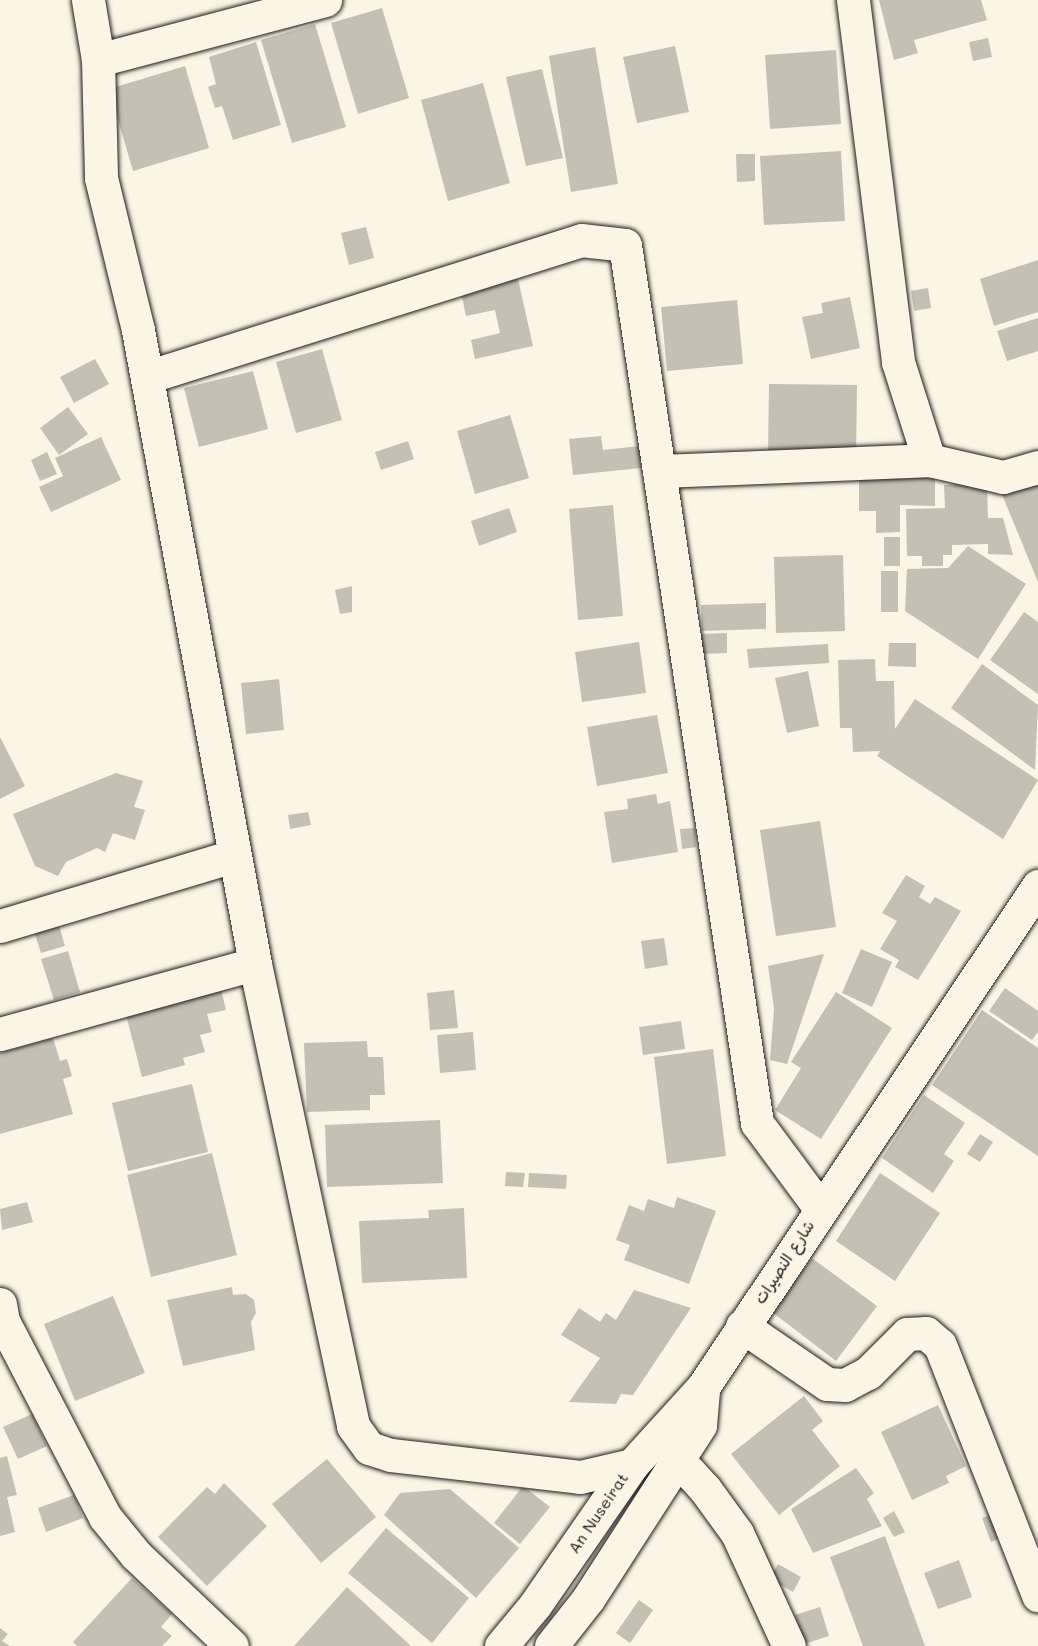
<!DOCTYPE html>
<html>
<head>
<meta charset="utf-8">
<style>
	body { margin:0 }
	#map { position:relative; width:1038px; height:1646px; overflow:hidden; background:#fcf5e5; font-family:Mali,"Playpen Sans Arabic",sans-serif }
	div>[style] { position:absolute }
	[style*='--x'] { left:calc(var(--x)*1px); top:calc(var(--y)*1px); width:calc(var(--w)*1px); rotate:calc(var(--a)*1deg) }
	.building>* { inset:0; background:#c4c0b3 }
	.roads { filter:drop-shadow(0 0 2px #1c1c1c) drop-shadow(0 0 2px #1c1c1c) }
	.minor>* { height:33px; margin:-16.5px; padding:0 16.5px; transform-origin:16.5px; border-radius:16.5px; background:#fcf5e5 }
	.major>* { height:33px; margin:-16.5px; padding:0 16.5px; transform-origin:16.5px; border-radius:16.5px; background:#fcf5e5 }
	span { translate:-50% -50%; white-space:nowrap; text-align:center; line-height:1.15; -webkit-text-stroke:6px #fcf5e5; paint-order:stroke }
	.street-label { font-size:16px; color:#1c1c1c }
</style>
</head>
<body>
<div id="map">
	<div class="building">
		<i style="clip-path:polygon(879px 0,981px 0,987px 20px,914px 40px,918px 53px,894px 60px)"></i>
		<i style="clip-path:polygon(382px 8px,409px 98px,358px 114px,331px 23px)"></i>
		<i style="clip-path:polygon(315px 24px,346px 127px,292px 143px,261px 40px)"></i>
		<i style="clip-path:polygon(988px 38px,992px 57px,973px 61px,969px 42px)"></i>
		<i style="clip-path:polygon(256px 42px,281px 125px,233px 140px,222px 106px,215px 108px,208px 87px,216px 84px,209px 57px)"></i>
		<i style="clip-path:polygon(675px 46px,689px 112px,637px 123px,623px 57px)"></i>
		<i style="clip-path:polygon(595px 47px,618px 184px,571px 192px,549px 56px)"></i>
		<i style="clip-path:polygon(836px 50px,841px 124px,770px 129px,765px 55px)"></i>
		<i style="clip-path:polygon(185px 66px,209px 148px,133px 171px,109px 89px)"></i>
		<i style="clip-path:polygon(542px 69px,563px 158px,526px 166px,506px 77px)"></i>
		<i style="clip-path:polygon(483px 83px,510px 183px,448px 201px,421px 100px)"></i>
		<i style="clip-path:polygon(841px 151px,845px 221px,764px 225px,760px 156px)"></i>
		<i style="clip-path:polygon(736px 154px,755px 154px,755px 181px,737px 182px)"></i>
		<i style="clip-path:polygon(366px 227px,374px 258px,349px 265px,341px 233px)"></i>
		<i style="clip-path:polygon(1038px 260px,1038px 312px,994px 326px,980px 279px)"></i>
		<i style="clip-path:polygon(518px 279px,533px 346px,475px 359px,471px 340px,500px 333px,495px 310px,466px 316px,461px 292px)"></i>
		<i style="clip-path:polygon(928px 288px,931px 308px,914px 311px,911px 291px)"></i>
		<i style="clip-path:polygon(850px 297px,860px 348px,811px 359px,802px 317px,823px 313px,821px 303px)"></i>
		<i style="clip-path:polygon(737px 300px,743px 364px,667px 371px,661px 307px)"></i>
		<i style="clip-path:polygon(1038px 318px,1038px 351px,1007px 361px,997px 331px)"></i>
		<i style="clip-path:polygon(322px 349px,342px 420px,296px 433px,276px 362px)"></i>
		<i style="clip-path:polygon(95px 359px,109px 384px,74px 403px,60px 377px)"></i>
		<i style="clip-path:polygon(253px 371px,268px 429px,199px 447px,184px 388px)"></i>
		<i style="clip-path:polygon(769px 384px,857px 385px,856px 459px,768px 458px)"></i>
		<i style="clip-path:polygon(68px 407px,88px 434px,59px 455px,40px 428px)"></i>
		<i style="clip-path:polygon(510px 415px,529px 478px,475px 494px,457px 431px)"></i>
		<i style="clip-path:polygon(601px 436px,603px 450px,639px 446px,641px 468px,573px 475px,569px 439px)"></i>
		<i style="clip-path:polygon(101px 437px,121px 480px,51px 512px,39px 487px,63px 476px,55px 458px)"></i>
		<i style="clip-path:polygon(408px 441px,414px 459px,381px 470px,375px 452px)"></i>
		<i style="clip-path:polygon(47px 452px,57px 474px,40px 481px,31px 460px)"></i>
		<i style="clip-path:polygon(859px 473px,935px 473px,935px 506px,900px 505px,900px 532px,876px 533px,876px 511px,859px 511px)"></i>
		<i style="clip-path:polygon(1038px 479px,1038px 582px,1001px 492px)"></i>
		<i style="clip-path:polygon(987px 483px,988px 518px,1003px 518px,1013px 555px,988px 554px,988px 544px,952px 545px,952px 555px,943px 555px,943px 566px,922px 566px,922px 556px,907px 556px,906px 509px,945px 508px,944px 485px)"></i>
		<i style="clip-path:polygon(613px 505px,623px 616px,578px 620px,569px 509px)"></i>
		<i style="clip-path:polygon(509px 508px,517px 532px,479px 546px,471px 521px)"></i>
		<i style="clip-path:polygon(884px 537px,900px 537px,900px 566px,884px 566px)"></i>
		<i style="clip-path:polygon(968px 546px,1026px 584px,978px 659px,905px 611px,907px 569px,948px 568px)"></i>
		<i style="clip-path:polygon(843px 555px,845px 631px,776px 633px,774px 557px)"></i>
		<i style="clip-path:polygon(881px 571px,898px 571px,898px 612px,881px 612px)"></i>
		<i style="clip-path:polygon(352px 586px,352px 612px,340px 614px,335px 590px)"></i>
		<i style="clip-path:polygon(766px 603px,766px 629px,702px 631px,701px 605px)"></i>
		<i style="clip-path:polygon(1024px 612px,1038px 622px,1038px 694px,990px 660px)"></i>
		<i style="clip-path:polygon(727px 633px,727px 653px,702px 654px,700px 634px)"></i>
		<i style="clip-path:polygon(639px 642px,646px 693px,582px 702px,575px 652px)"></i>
		<i style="clip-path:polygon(889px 643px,916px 643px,916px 667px,888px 666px)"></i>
		<i style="clip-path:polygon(828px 644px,829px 663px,749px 668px,747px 649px)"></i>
		<i style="clip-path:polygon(875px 659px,876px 681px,894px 681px,895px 729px,915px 699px,1038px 780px,1003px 839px,877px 756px,880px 751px,853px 752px,852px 728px,840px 728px,838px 660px)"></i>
		<i style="clip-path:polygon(982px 664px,1038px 705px,1035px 770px,951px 708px)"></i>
		<i style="clip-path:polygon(808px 671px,819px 726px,787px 733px,775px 678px)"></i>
		<i style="clip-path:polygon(279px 679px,284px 730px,246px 734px,241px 683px)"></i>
		<i style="clip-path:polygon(657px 715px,668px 773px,597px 786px,587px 727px)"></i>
		<i style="clip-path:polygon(0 737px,25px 786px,0 799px)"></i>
		<i style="clip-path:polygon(116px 773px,143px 781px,134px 807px,145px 810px,135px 840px,113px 833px,105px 852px,97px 848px,66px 862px,58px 876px,35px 866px,13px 814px)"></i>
		<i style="clip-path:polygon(656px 794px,658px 804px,670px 801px,678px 852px,612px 863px,604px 812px,628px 809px,627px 799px)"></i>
		<i style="clip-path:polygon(308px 812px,311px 825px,290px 829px,288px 815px)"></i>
		<i style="clip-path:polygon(820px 821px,836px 927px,776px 936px,760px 830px)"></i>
		<i style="clip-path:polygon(695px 828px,696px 847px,682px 849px,680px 829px)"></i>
		<i style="clip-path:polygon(906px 875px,925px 886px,919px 897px,930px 904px,935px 897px,961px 911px,918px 980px,895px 967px,899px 960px,880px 949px,897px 921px,882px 913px)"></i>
		<i style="clip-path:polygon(56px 915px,65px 946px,41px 953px,31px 922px)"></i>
		<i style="clip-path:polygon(664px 938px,668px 965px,645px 969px,641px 941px)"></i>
		<i style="clip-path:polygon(861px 949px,892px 962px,872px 1007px,842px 993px)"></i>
		<i style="clip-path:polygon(68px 951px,80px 992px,54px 1000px,41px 959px)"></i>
		<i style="clip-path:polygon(824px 954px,787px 1064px,770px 1060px,774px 1009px,768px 966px)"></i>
		<i style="clip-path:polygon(1005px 988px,1038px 1011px,1038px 1032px,1032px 1040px,989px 1011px)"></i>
		<i style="clip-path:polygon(221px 989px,226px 1010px,207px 1014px,212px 1032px,200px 1035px,205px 1052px,183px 1058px,185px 1065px,142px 1077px,126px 1015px)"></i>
		<i style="clip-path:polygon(454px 990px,458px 1028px,430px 1030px,427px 993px)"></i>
		<i style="clip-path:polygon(836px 992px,892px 1028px,821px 1139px,775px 1110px,801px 1068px,791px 1062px)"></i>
		<i style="clip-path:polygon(982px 1010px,1038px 1048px,1038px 1156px,932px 1085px)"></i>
		<i style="clip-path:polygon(681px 1021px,685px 1049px,643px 1055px,639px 1027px)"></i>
		<i style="clip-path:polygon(473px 1032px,476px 1070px,440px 1073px,437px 1035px)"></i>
		<i style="clip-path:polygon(53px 1038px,60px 1061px,67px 1059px,72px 1076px,63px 1079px,73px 1114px,0 1134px,0 1053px)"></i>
		<i style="clip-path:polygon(367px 1041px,368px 1057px,383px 1057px,385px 1095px,370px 1095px,370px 1110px,307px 1112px,304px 1043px)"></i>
		<i style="clip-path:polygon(713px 1049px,726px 1156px,667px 1164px,654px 1057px)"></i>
		<i style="clip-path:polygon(192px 1084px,208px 1152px,128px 1171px,112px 1103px)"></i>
		<i style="clip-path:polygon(924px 1095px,965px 1123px,944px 1154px,954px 1161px,933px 1193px,882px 1158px)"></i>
		<i style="clip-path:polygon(440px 1120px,443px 1183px,327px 1187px,325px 1125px)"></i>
		<i style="clip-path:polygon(980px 1134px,993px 1142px,980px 1162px,967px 1154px)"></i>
		<i style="clip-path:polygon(212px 1153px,237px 1255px,151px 1277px,127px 1175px)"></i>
		<i style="clip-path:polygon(506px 1172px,525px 1173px,523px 1187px,505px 1186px)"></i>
		<i style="clip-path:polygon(529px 1173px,567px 1175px,566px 1189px,528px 1187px)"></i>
		<i style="clip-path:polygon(880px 1173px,940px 1213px,895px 1281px,836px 1241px)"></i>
		<i style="clip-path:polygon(677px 1197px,716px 1211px,689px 1284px,624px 1260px,630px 1245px,616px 1240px,629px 1205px,644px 1211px,648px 1199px,674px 1208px)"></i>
		<i style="clip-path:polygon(27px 1202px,33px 1222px,2px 1230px,0 1209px)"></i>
		<i style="clip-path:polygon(464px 1208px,467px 1278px,362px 1283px,359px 1221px,429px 1218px,428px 1210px)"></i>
		<i style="clip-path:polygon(812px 1258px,877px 1306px,836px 1361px,772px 1312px)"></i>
		<i style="clip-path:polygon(232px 1287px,233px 1295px,246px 1294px,254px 1300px,256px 1313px,251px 1322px,255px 1350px,183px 1366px,167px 1300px)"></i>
		<i style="clip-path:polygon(634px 1290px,691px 1308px,633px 1395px,621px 1394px,616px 1404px,569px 1402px,600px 1358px,561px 1335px,579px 1308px,600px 1322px,606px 1313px,616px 1320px)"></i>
		<i style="clip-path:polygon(113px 1296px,145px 1373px,75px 1401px,44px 1324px)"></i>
		<i style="clip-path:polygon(804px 1396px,823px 1421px,812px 1430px,840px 1466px,779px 1515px,731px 1454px)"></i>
		<i style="clip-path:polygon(938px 1405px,966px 1466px,946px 1476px,949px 1483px,912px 1500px,881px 1432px)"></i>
		<i style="clip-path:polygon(32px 1414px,47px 1446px,18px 1459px,3px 1427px)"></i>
		<i style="clip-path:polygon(7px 1456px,17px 1495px,7px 1497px,15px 1532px,0 1536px,0 1458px)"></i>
		<i style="clip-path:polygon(327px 1459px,376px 1517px,321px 1563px,272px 1504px)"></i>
		<i style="clip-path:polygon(856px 1468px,874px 1493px,867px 1499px,882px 1526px,813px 1553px,791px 1509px)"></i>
		<i style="clip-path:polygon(224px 1483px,267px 1526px,207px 1586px,158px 1537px,207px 1487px,215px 1494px)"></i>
		<i style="clip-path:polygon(523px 1486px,550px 1507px,520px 1544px,494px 1523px)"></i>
		<i style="clip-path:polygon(450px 1489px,519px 1548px,476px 1598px,384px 1515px,400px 1493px)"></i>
		<i style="clip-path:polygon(74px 1495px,83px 1518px,46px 1532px,38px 1508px)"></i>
		<i style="clip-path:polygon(894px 1511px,905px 1532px,894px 1537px,883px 1518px)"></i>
		<i style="clip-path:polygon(994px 1514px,1003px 1537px,991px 1542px,982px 1518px)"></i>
		<i style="clip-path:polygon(386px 1528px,469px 1598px,432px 1643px,348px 1573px)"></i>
		<i style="clip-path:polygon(885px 1536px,925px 1646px,863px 1646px,830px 1557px)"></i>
		<i style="clip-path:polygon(959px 1560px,972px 1597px,938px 1609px,924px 1573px)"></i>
		<i style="clip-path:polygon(778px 1564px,801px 1577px,793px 1592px,770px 1579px)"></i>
		<i style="clip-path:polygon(132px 1578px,172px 1614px,161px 1627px,172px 1636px,162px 1646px,77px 1646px,73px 1642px)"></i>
		<i style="clip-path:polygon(347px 1587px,411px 1646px,294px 1646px)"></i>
		<i style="clip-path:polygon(639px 1600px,653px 1610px,630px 1643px,616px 1633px)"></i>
		<i style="clip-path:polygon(820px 1607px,829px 1636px,804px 1644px,795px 1615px)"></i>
		<i style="clip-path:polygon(0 1628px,8px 1634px,2px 1641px,10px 1646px,0 1646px)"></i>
	</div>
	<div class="roads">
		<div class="minor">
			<i style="--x:88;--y:0;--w:61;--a:80.5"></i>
			<i style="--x:98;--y:60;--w:118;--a:88.5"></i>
			<i style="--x:101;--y:178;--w:156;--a:76.3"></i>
			<i style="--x:138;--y:330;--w:645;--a:79.54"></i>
			<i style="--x:255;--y:964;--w:472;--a:78"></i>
			<i style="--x:353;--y:1426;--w:27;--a:54"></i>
			<i style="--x:369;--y:1448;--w:23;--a:18"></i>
			<i style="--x:391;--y:1455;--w:190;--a:6.6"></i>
			<i style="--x:580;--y:1477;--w:53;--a:-13"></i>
			<i style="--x:853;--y:0;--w:365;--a:82.9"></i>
			<i style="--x:898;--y:362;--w:103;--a:72.4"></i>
			<i style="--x:929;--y:460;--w:76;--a:12.9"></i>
			<i style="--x:1003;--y:477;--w:36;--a:-16"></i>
			<i style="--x:98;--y:60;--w:235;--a:-14.8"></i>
			<i style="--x:147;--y:377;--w:455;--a:-17.5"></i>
			<i style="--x:581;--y:240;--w:44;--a:6.5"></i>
			<i style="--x:625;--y:245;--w:888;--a:81.45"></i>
			<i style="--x:757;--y:1123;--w:106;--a:53.5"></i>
			<i style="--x:659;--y:471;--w:270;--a:-2.3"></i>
			<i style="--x:0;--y:926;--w:244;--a:-16.7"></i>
			<i style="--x:0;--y:1034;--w:264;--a:-15.4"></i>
			<i style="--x:0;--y:1304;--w:17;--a:80"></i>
			<i style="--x:3;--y:1321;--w:221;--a:62.5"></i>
			<i style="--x:105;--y:1517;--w:49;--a:50.8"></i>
			<i style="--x:136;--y:1555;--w:132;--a:43.5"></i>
			<i style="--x:742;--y:1326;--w:103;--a:34.3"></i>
			<i style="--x:827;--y:1384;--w:18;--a:3"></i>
			<i style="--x:845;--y:1385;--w:26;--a:-28"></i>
			<i style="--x:868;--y:1373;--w:55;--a:-45"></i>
			<i style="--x:907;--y:1334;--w:19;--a:-3"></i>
			<i style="--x:926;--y:1333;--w:18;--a:41"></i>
			<i style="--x:940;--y:1345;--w:269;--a:68.6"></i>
			<i style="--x:659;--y:1439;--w:68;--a:47.4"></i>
			<i style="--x:705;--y:1489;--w:54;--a:54"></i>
			<i style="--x:737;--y:1533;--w:124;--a:65.3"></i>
		</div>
		<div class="major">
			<i style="--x:501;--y:1646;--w:53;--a:-50.3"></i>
			<i style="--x:535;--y:1605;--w:170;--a:-55.3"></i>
			<i style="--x:632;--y:1465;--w:105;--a:-47.7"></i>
			<i style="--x:551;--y:1646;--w:60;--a:-51.8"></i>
			<i style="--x:588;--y:1599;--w:207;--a:-57.2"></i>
			<i style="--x:700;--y:1425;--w:38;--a:-85"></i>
			<i style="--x:703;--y:1387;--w:603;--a:-56.23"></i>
		</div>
	</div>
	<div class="street-label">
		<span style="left:784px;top:1262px;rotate:-57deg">شارع النصيرات</span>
		<span style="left:598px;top:1513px;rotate:-56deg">An Nuseirat</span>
	</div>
</div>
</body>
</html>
